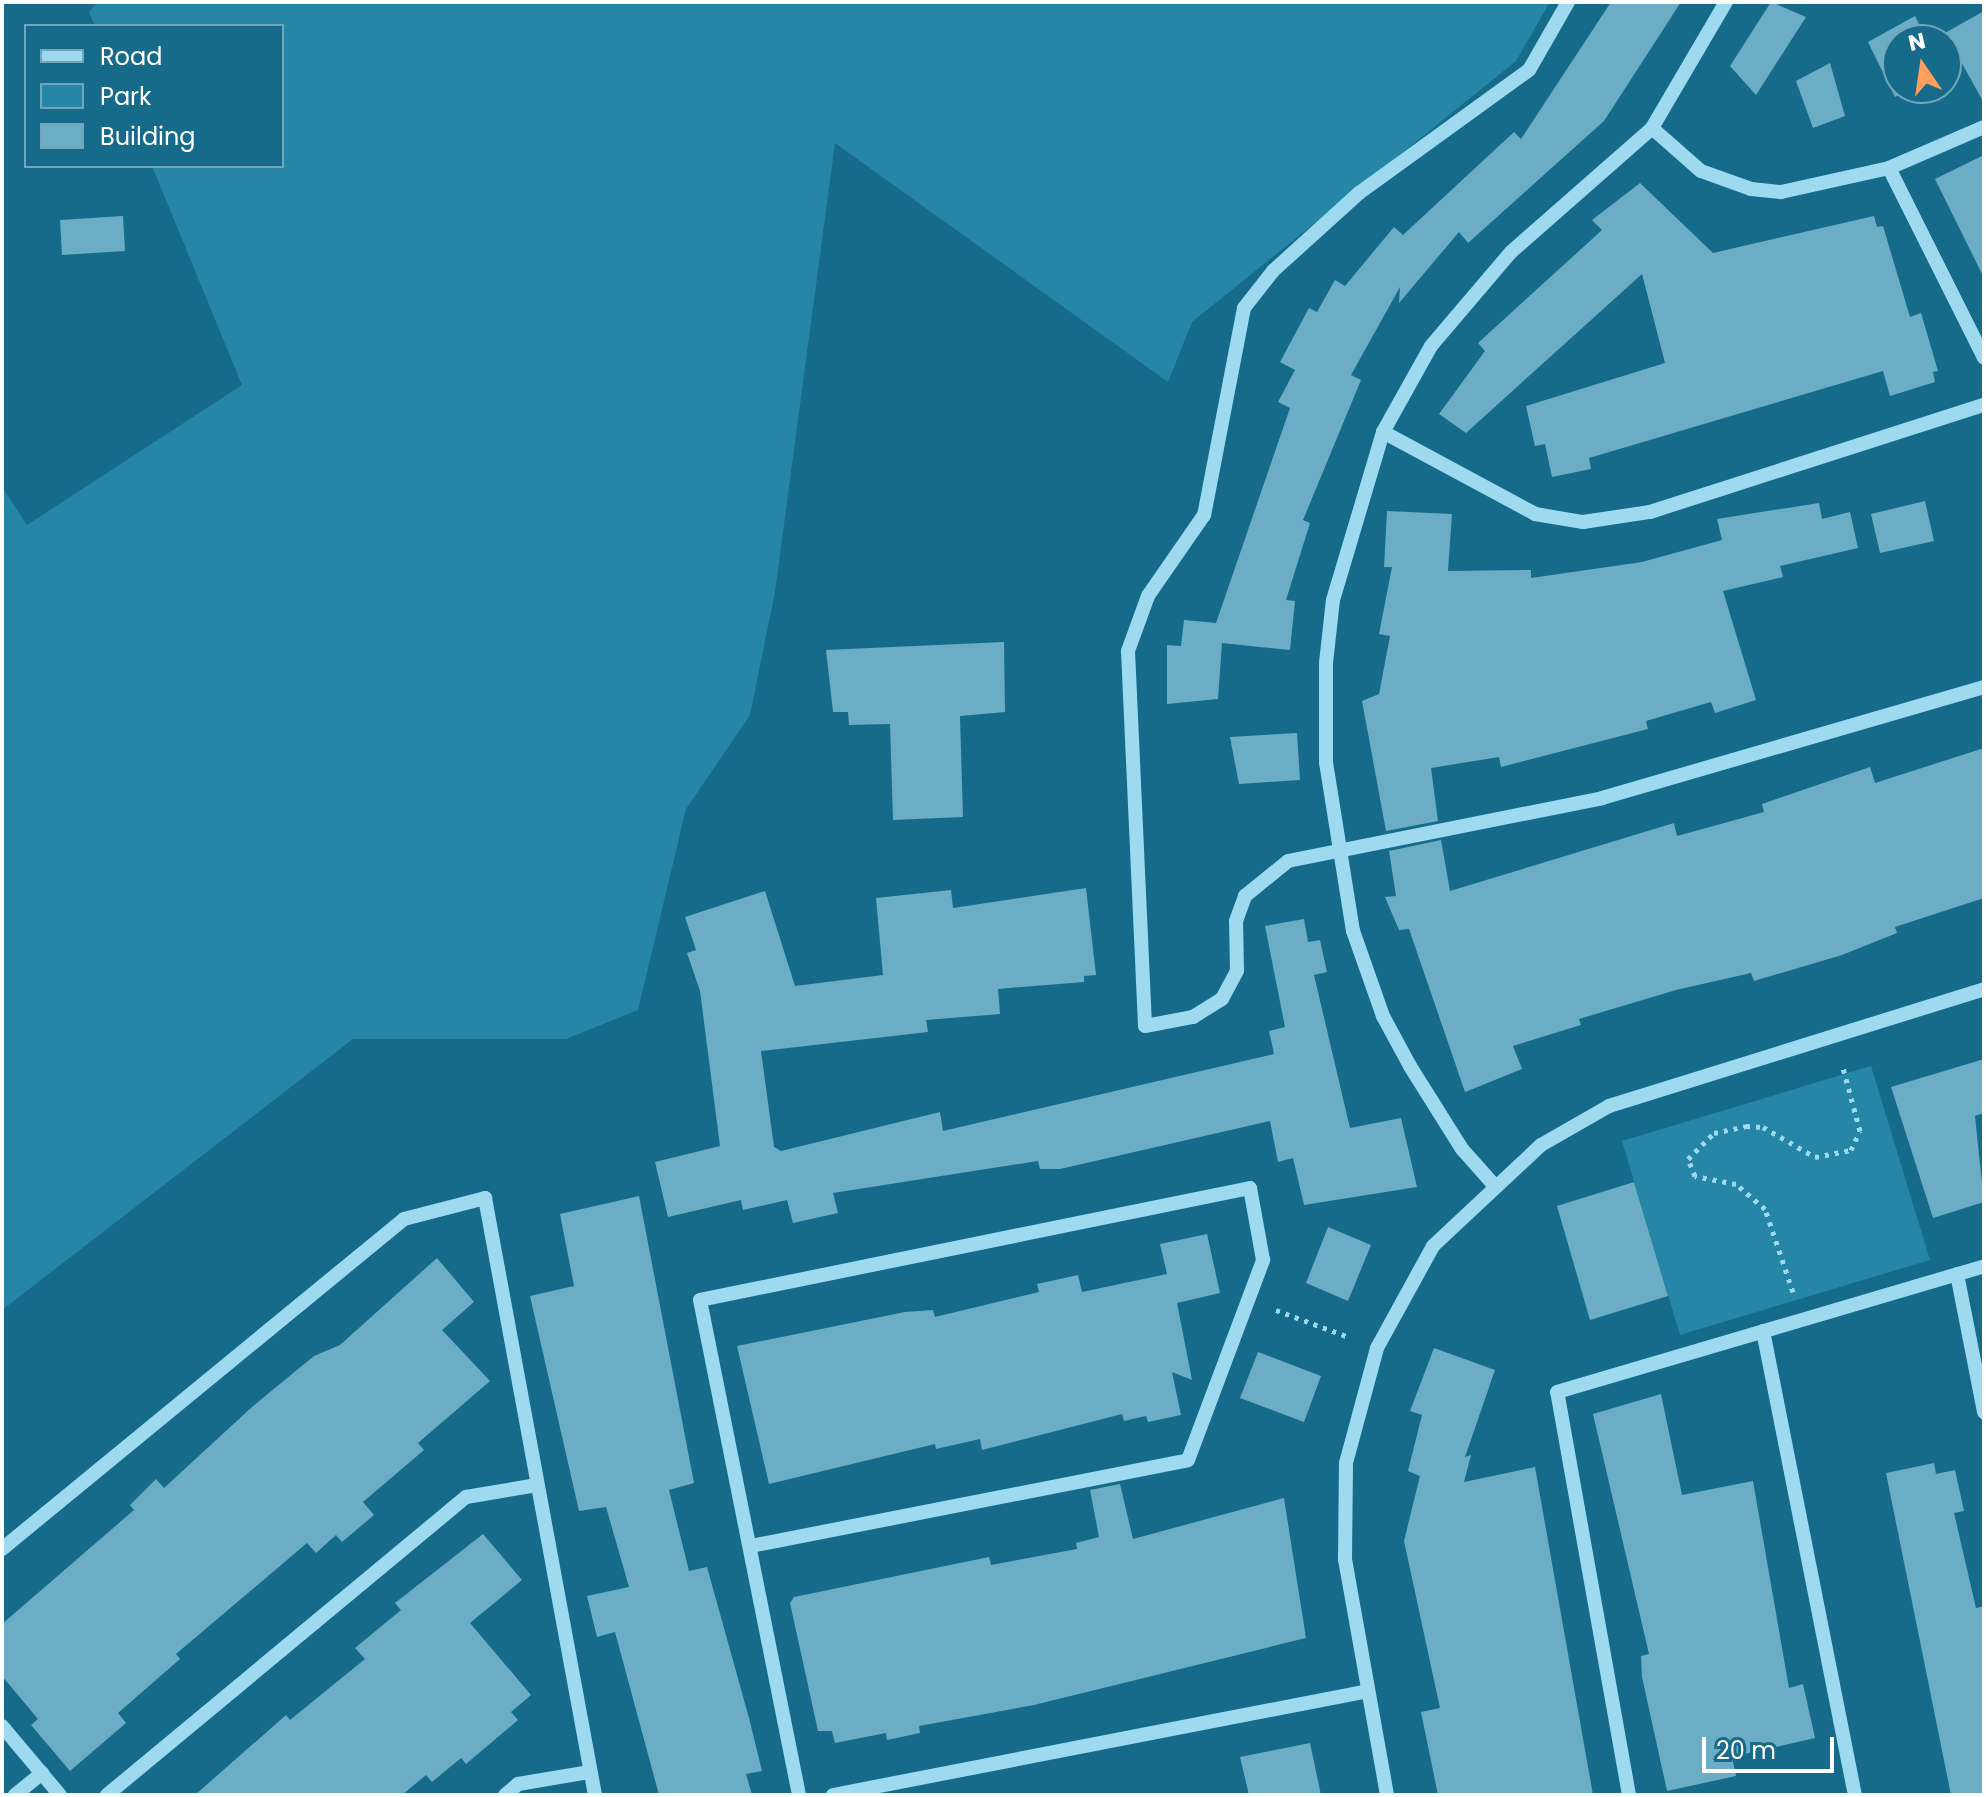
<!DOCTYPE html>
<html>
<head>
<meta charset="utf-8">
<style>
	body { margin:0 }
	#map { position:relative; width:1986px; height:1797px; overflow:hidden; background:#166b8a; font-family:Poppins,sans-serif }
	div>[style] { position:absolute }
	[style*='--x'] { left:calc(var(--x)*1px); top:calc(var(--y)*1px); width:calc(var(--w)*1px); rotate:calc(var(--a)*1deg) }
	.green>* { inset:0; background:#2586a7 }
	.building>* { inset:0; background:#6aadc4 }
	.path>* { height:5px; margin-top:-2.5px; transform-origin:0; background:repeating-linear-gradient(90deg,#9edaef 0 4px,transparent 0 10px) }
	.minor>* { height:14px; margin:-7px; padding:0 7px; transform-origin:7px; border-radius:7px; background:#9edaef }
	span { translate:-50% -50%; white-space:nowrap; text-align:center; line-height:1.15; -webkit-text-stroke:8px #166b8a; paint-order:stroke }
	.frame { position:absolute; inset:0; border:4px solid #fff; pointer-events:none }
	.legend { position:absolute; left:24px; top:24px; width:260px; height:144px; box-sizing:border-box; background:#166b8a; border:2px solid #73a6b9; margin:0; padding:10px 14px; list-style:none; font-size:24px; color:#fff }
	.legend li { display:flex; align-items:center; gap:16px; height:40px }
	.legend b { width:40px; border:2px solid #73a6b9 }
	.north { position:absolute; left:1882px; top:24px; width:80px; height:80px; box-sizing:border-box; background:#166b8a; border:2px solid #73a6b9; border-radius:50%; rotate:347deg; font-size:22px; font-weight:700; line-height:32px; text-align:center; color:#fff }
	.north::after { content:''; display:block; margin:auto; width:28px; height:36px; background:#ff9f5b; clip-path:polygon(50% 0,100% 100%,50% 72%,0 100%) }
	.scale { position:absolute; left:1702px; top:1737px; width:132px; height:36px; box-sizing:border-box; border:4px solid #fff; border-top:0; padding-left:10px; font-size:24px; line-height:28px; white-space:nowrap; color:#fff; -webkit-text-stroke:6px #166b8a; paint-order:stroke }
</style>
</head>
<body>
<div id="map">
	<div class="green">
		<i style="clip-path:polygon(97px 2px,1550px 2px,1516px 61px,1192px 322px,1168px 382px,835px 143px,775px 592px,750px 715px,686px 809px,638px 1010px,566px 1039px,353px 1039px,2px 1310px,2px 487px,27px 525px,242px 385px,152px 166px,282px 166px,282px 26px,95px 26px,89px 12px)"></i>
		<i style="clip-path:polygon(1871px 1066px,1930px 1260px,1680px 1335px,1622px 1141px)"></i>
	</div>
	<div class="building">
		<i style="clip-path:polygon(1611px 2px,1681px 2px,1604px 121px,1468px 243px,1459px 232px,1399px 303px,1400px 287px,1351px 375px,1361px 380px,1303px 520px,1310px 523px,1286px 600px,1295px 601px,1290px 650px,1222px 643px,1218px 699px,1167px 704px,1167px 645px,1181px 646px,1184px 620px,1216px 623px,1290px 408px,1278px 402px,1295px 370px,1280px 362px,1309px 308px,1317px 312px,1335px 280px,1345px 286px,1394px 227px,1403px 235px,1514px 132px,1521px 139px)"></i>
		<i style="clip-path:polygon(1771px 2px,1806px 17px,1756px 95px,1730px 66px)"></i>
		<i style="clip-path:polygon(1984px 11px,1984px 103px,1945px 33px)"></i>
		<i style="clip-path:polygon(1915px 16px,1927px 40px,1898px 40px,1898px 88px,1911px 88px,1895px 97px,1868px 42px)"></i>
		<i style="clip-path:polygon(1830px 63px,1845px 116px,1813px 128px,1796px 81px)"></i>
		<i style="clip-path:polygon(1984px 155px,1984px 278px,1935px 179px)"></i>
		<i style="clip-path:polygon(1640px 183px,1713px 253px,1874px 216px,1877px 227px,1883px 226px,1910px 317px,1921px 313px,1938px 371px,1933px 372px,1935px 382px,1890px 396px,1883px 371px,1589px 458px,1591px 469px,1552px 477px,1545px 444px,1535px 446px,1526px 406px,1665px 363px,1642px 274px,1466px 433px,1439px 414px,1485px 351px,1478px 343px,1602px 230px,1592px 220px)"></i>
		<i style="clip-path:polygon(123px 216px,125px 251px,62px 255px,60px 220px)"></i>
		<i style="clip-path:polygon(1925px 501px,1934px 541px,1880px 553px,1871px 514px)"></i>
		<i style="clip-path:polygon(1819px 503px,1822px 519px,1850px 512px,1858px 548px,1780px 566px,1783px 577px,1723px 591px,1756px 700px,1715px 713px,1711px 702px,1646px 721px,1648px 729px,1501px 767px,1499px 757px,1431px 768px,1438px 821px,1386px 831px,1362px 701px,1379px 694px,1390px 636px,1379px 634px,1392px 567px,1384px 567px,1387px 511px,1452px 514px,1448px 571px,1531px 570px,1531px 578px,1642px 562px,1722px 540px,1717px 519px)"></i>
		<i style="clip-path:polygon(1004px 642px,1005px 712px,960px 716px,963px 817px,893px 820px,890px 724px,849px 725px,848px 712px,833px 712px,826px 650px)"></i>
		<i style="clip-path:polygon(1297px 733px,1300px 780px,1239px 784px,1230px 737px)"></i>
		<i style="clip-path:polygon(1984px 748px,1984px 898px,1895px 927px,1897px 933px,1842px 955px,1754px 981px,1751px 973px,1676px 990px,1579px 1019px,1581px 1025px,1513px 1046px,1522px 1069px,1465px 1092px,1409px 929px,1399px 930px,1385px 897px,1396px 896px,1389px 851px,1441px 840px,1450px 891px,1674px 823px,1677px 836px,1764px 812px,1762px 804px,1870px 767px,1875px 783px)"></i>
		<i style="clip-path:polygon(1086px 888px,1096px 975px,1084px 976px,1084px 982px,998px 989px,1000px 1014px,926px 1020px,928px 1032px,761px 1051px,774px 1147px,781px 1151px,940px 1112px,943px 1131px,1274px 1054px,1269px 1031px,1285px 1027px,1265px 926px,1304px 919px,1308px 942px,1320px 940px,1327px 972px,1314px 975px,1350px 1128px,1401px 1118px,1417px 1187px,1304px 1205px,1293px 1158px,1278px 1162px,1270px 1121px,1060px 1169px,1040px 1169px,1038px 1161px,833px 1193px,838px 1213px,793px 1223px,787px 1200px,743px 1210px,741px 1200px,668px 1217px,655px 1162px,720px 1146px,700px 991px,687px 953px,696px 950px,685px 917px,765px 891px,795px 986px,883px 975px,876px 898px,951px 890px,953px 908px)"></i>
		<i style="clip-path:polygon(1984px 1059px,1984px 1113px,1975px 1116px,1984px 1202px,1933px 1218px,1891px 1087px)"></i>
		<i style="clip-path:polygon(1634px 1182px,1668px 1296px,1590px 1320px,1557px 1206px)"></i>
		<i style="clip-path:polygon(639px 1196px,694px 1483px,669px 1490px,689px 1571px,707px 1567px,749px 1718px,762px 1771px,746px 1774px,752px 1795px,659px 1795px,615px 1632px,597px 1637px,587px 1596px,629px 1587px,606px 1507px,579px 1511px,530px 1296px,574px 1286px,560px 1214px)"></i>
		<i style="clip-path:polygon(1328px 1227px,1371px 1245px,1348px 1301px,1306px 1283px)"></i>
		<i style="clip-path:polygon(1207px 1234px,1220px 1293px,1177px 1303px,1192px 1380px,1172px 1372px,1181px 1415px,1148px 1422px,1146px 1416px,1124px 1421px,1122px 1414px,982px 1450px,980px 1439px,936px 1449px,935px 1444px,769px 1484px,737px 1346px,905px 1312px,933px 1310px,935px 1317px,1039px 1292px,1037px 1284px,1078px 1275px,1082px 1292px,1167px 1274px,1160px 1244px)"></i>
		<i style="clip-path:polygon(437px 1258px,474px 1302px,442px 1330px,490px 1381px,418px 1443px,424px 1450px,363px 1502px,374px 1515px,342px 1542px,336px 1535px,316px 1553px,307px 1543px,176px 1654px,180px 1659px,118px 1713px,126px 1723px,70px 1771px,31px 1725px,38px 1719px,2px 1676px,2px 1624px,134px 1510px,130px 1505px,156px 1479px,164px 1488px,252px 1407px,314px 1356px,340px 1345px)"></i>
		<i style="clip-path:polygon(1434px 1348px,1495px 1370px,1465px 1457px,1471px 1455px,1464px 1482px,1535px 1467px,1593px 1795px,1438px 1795px,1421px 1712px,1440px 1708px,1404px 1541px,1420px 1476px,1408px 1471px,1422px 1415px,1410px 1411px)"></i>
		<i style="clip-path:polygon(1258px 1352px,1321px 1376px,1304px 1422px,1240px 1398px)"></i>
		<i style="clip-path:polygon(1661px 1394px,1682px 1495px,1753px 1481px,1789px 1688px,1803px 1684px,1815px 1738px,1732px 1757px,1736px 1776px,1667px 1791px,1642px 1677px,1641px 1656px,1649px 1654px,1593px 1414px)"></i>
		<i style="clip-path:polygon(1934px 1463px,1936px 1474px,1955px 1470px,1964px 1511px,1954px 1513px,1976px 1608px,1984px 1606px,1984px 1795px,1951px 1795px,1886px 1473px)"></i>
		<i style="clip-path:polygon(1120px 1484px,1133px 1539px,1284px 1498px,1306px 1638px,1034px 1705px,919px 1726px,920px 1733px,887px 1740px,886px 1733px,835px 1743px,832px 1731px,818px 1731px,790px 1603px,794px 1597px,989px 1557px,991px 1565px,1077px 1549px,1076px 1543px,1099px 1537px,1090px 1490px)"></i>
		<i style="clip-path:polygon(483px 1534px,522px 1580px,470px 1623px,531px 1695px,511px 1712px,518px 1720px,466px 1764px,461px 1758px,432px 1782px,426px 1775px,402px 1795px,195px 1795px,286px 1715px,290px 1720px,365px 1659px,355px 1648px,401px 1610px,395px 1603px)"></i>
		<i style="clip-path:polygon(1310px 1743px,1321px 1795px,1249px 1795px,1240px 1757px)"></i>
	</div>
	<div class="path">
		<i style="--x:1793;--y:1292;--w:88;--a:-108.6"></i>
		<i style="--x:1765;--y:1209;--w:38;--a:-139"></i>
		<i style="--x:1736;--y:1184;--w:42;--a:-169"></i>
		<i style="--x:1695;--y:1176;--w:18;--a:-112"></i>
		<i style="--x:1688;--y:1159;--w:37;--a:-45"></i>
		<i style="--x:1714;--y:1133;--w:33;--a:-12"></i>
		<i style="--x:1746;--y:1126;--w:17;--a:3"></i>
		<i style="--x:1763;--y:1127;--w:60;--a:30"></i>
		<i style="--x:1815;--y:1157;--w:37;--a:-11"></i>
		<i style="--x:1851;--y:1150;--w:21;--a:-65"></i>
		<i style="--x:1860;--y:1131;--w:69;--a:-105"></i>
		<i style="--x:1276;--y:1310;--w:78;--a:20.3"></i>
	</div>
	<div class="minor">
		<i style="--x:1568;--y:2;--w:78;--a:119.8"></i>
		<i style="--x:1529;--y:70;--w:210;--a:144.1"></i>
		<i style="--x:1359;--y:193;--w:116;--a:137.8"></i>
		<i style="--x:1273;--y:271;--w:47;--a:128.1"></i>
		<i style="--x:1244;--y:308;--w:211;--a:100.9"></i>
		<i style="--x:1204;--y:515;--w:98;--a:124.7"></i>
		<i style="--x:1148;--y:596;--w:59;--a:110"></i>
		<i style="--x:1128;--y:651;--w:375;--a:87.4"></i>
		<i style="--x:1145;--y:1026;--w:49;--a:-10.6"></i>
		<i style="--x:1193;--y:1017;--w:34;--a:-32"></i>
		<i style="--x:1222;--y:999;--w:32;--a:-62"></i>
		<i style="--x:1237;--y:971;--w:50;--a:-91.1"></i>
		<i style="--x:1236;--y:921;--w:27;--a:-70"></i>
		<i style="--x:1245;--y:896;--w:55;--a:-39.1"></i>
		<i style="--x:1288;--y:861;--w:320;--a:-11.3"></i>
		<i style="--x:1602;--y:798;--w:398;--a:-16.2"></i>
		<i style="--x:1652;--y:128;--w:65;--a:41.3"></i>
		<i style="--x:1701;--y:171;--w:53;--a:19.8"></i>
		<i style="--x:1751;--y:189;--w:30;--a:6"></i>
		<i style="--x:1781;--y:192;--w:111;--a:-12.5"></i>
		<i style="--x:1889;--y:168;--w:103;--a:-23.3"></i>
		<i style="--x:1889;--y:168;--w:212;--a:63.4"></i>
		<i style="--x:1383;--y:432;--w:173;--a:28.3"></i>
		<i style="--x:1535;--y:514;--w:49;--a:9.5"></i>
		<i style="--x:1583;--y:522;--w:68;--a:-8.5"></i>
		<i style="--x:1650;--y:512;--w:351;--a:-17.8"></i>
		<i style="--x:1494;--y:1185;--w:48;--a:-131.6"></i>
		<i style="--x:1462;--y:1149;--w:98;--a:-122.1"></i>
		<i style="--x:1410;--y:1066;--w:57;--a:-118.4"></i>
		<i style="--x:1383;--y:1016;--w:90;--a:-109.4"></i>
		<i style="--x:1353;--y:931;--w:171;--a:-99.1"></i>
		<i style="--x:1326;--y:762;--w:99;--a:-90"></i>
		<i style="--x:1326;--y:663;--w:63;--a:-83.7"></i>
		<i style="--x:1333;--y:600;--w:175;--a:-73.4"></i>
		<i style="--x:1383;--y:432;--w:98;--a:-60.8"></i>
		<i style="--x:1431;--y:346;--w:123;--a:-49.6"></i>
		<i style="--x:1511;--y:252;--w:188;--a:-41.3"></i>
		<i style="--x:1652;--y:128;--w:146;--a:-59.6"></i>
		<i style="--x:1957;--y:1274;--w:141;--a:78.9"></i>
		<i style="--x:1763;--y:1331;--w:473;--a:78.8"></i>
		<i style="--x:751;--y:1546;--w:445;--a:-11.1"></i>
		<i style="--x:1188;--y:1460;--w:214;--a:-69.4"></i>
		<i style="--x:1263;--y:1260;--w:73;--a:-100.2"></i>
		<i style="--x:1250;--y:1188;--w:561;--a:168.49"></i>
		<i style="--x:700;--y:1300;--w:505;--a:78.69"></i>
		<i style="--x:2;--y:1549;--w:520;--a:-39.38"></i>
		<i style="--x:404;--y:1219;--w:84;--a:-14.5"></i>
		<i style="--x:485;--y:1198;--w:607;--a:79.56"></i>
		<i style="--x:2;--y:1726;--w:90;--a:50"></i>
		<i style="--x:15;--y:1795;--w:35;--a:-39"></i>
		<i style="--x:107;--y:1795;--w:467;--a:-39.7"></i>
		<i style="--x:466;--y:1497;--w:72;--a:-9.6"></i>
		<i style="--x:505;--y:1795;--w:17;--a:-40"></i>
		<i style="--x:518;--y:1784;--w:73;--a:-9.5"></i>
		<i style="--x:833;--y:1795;--w:545;--a:-11"></i>
		<i style="--x:1387;--y:1795;--w:240;--a:-100.1"></i>
		<i style="--x:1345;--y:1559;--w:96;--a:-89.4"></i>
		<i style="--x:1346;--y:1463;--w:119;--a:-74.9"></i>
		<i style="--x:1377;--y:1348;--w:116;--a:-61.2"></i>
		<i style="--x:1433;--y:1246;--w:148;--a:-43.1"></i>
		<i style="--x:1541;--y:1145;--w:78;--a:-29.8"></i>
		<i style="--x:1609;--y:1106;--w:393;--a:-17.3"></i>
		<i style="--x:1629;--y:1795;--w:409;--a:-100.1"></i>
		<i style="--x:1557;--y:1392;--w:445;--a:-16.4"></i>
	</div>
	<div class="frame"></div>
	<ul class="legend">
	<li><b style="height:10px;background:#9edaef"></b>Road</li>
	<li><b style="height:22px;background:#2586a7"></b>Park</li>
	<li><b style="height:22px;background:#6aadc4"></b>Building</li>
	</ul>
	<div class="north">N</div>
	<div class="scale">20 m</div>
</div>
</body>
</html>
